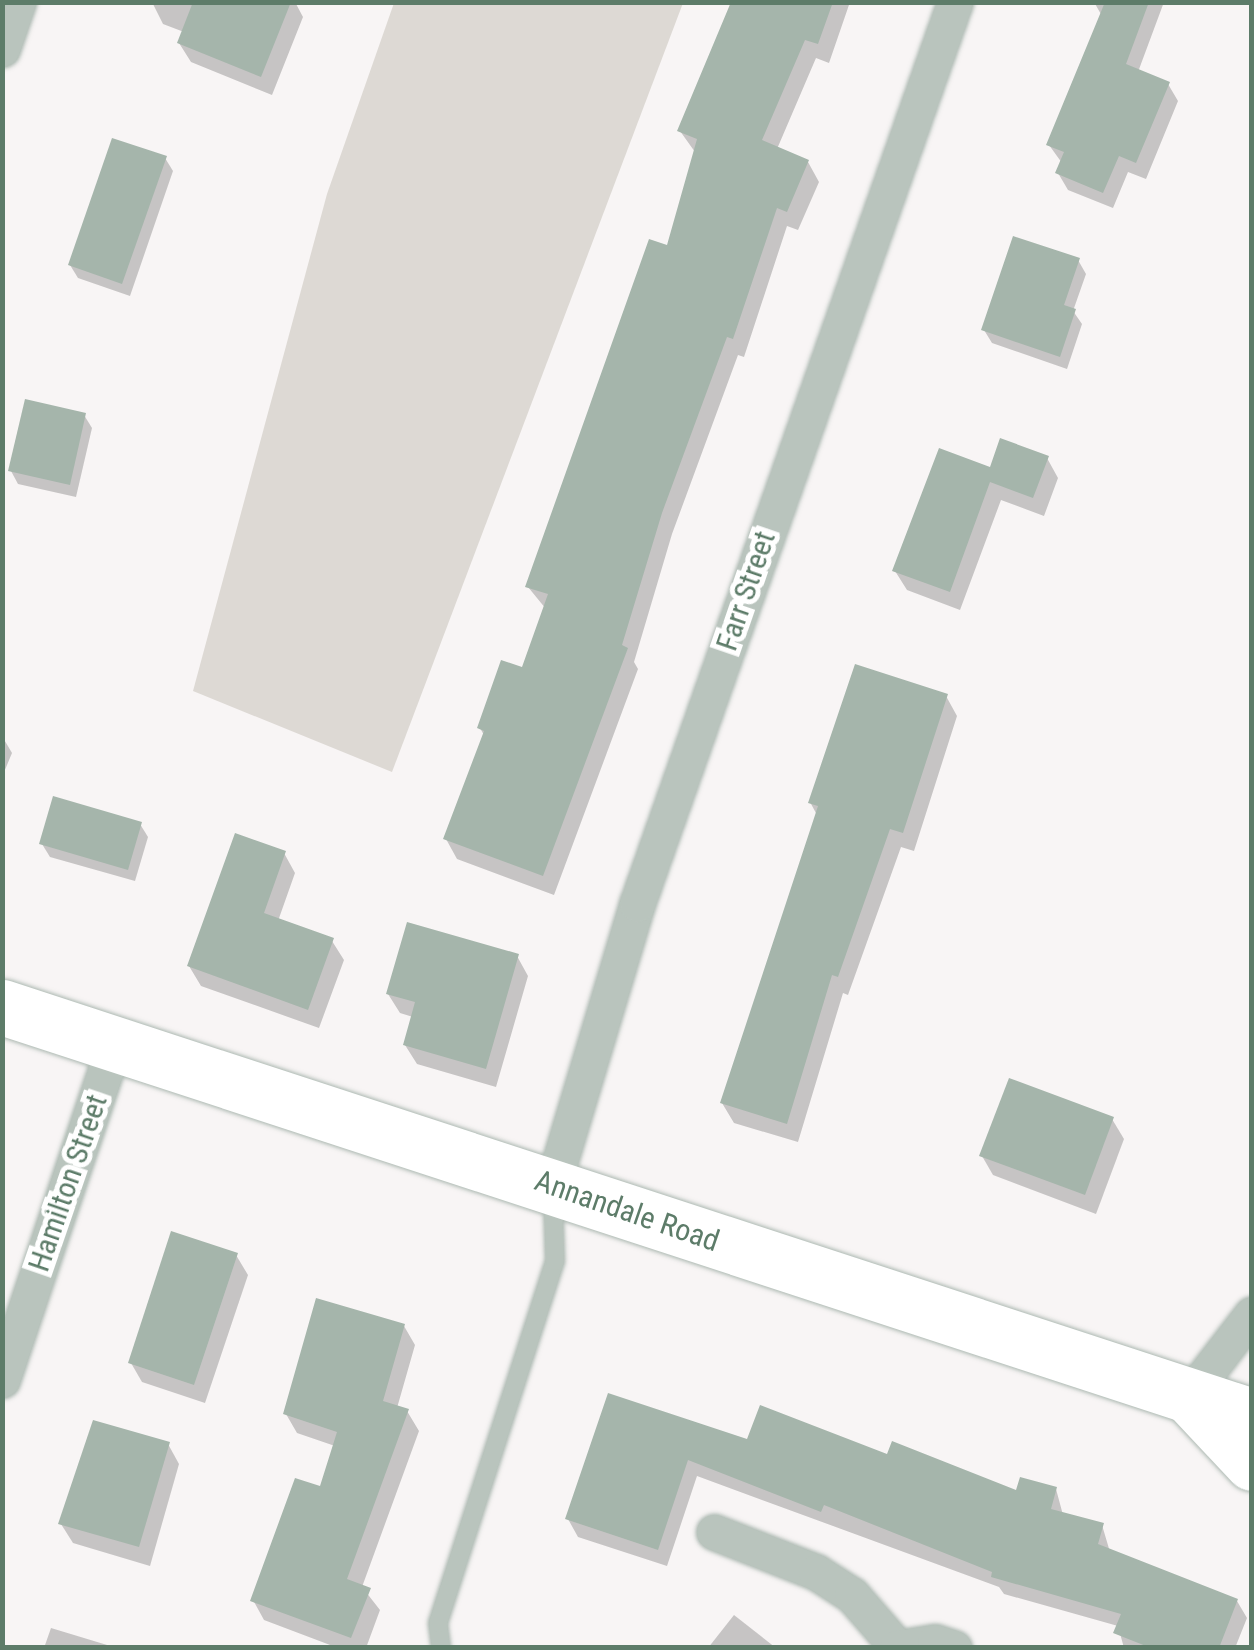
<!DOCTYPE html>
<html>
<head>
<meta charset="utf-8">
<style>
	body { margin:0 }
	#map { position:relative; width:1254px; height:1650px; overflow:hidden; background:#f8f5f5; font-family:"Roboto Condensed",sans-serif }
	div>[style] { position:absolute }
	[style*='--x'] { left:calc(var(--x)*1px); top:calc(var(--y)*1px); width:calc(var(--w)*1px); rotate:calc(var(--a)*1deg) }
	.green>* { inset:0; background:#ddd9d4 }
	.shadow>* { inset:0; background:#0003 }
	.building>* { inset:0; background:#a5b5ab }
	.roads { filter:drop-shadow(0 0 2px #adb9b2) drop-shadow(0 0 2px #adb9b2) }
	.service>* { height:18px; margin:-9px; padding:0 9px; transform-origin:9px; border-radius:9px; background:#b9c4bd }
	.minor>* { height:35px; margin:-17.5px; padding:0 17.5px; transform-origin:17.5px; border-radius:17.5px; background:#b9c4bd }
	.primary>* { height:55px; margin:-27.5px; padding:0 27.5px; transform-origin:27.5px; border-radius:27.5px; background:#fff }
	span { translate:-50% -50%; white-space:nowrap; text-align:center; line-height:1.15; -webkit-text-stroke:10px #fff; paint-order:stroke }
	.street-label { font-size:30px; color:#5d7c69 }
	.frame { position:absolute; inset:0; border:5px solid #5d7c69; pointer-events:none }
</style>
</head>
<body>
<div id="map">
	<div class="green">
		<i style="clip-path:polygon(394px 3px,683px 3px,392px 772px,193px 691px,327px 194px)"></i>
	</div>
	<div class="shadow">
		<i style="clip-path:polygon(152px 2px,295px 2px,303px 17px,272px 95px,191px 62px,179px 43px,184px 32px,163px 24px)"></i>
		<i style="clip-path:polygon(733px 2px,850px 2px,829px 63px,816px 58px,777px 149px,808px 162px,819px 182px,798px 230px,787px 226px,744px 357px,738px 355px,672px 534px,634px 662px,638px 669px,554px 895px,457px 859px,446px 839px,485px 737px,480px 728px,524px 670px,546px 609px,528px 587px,650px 242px,669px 248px,695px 152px,680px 131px)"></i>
		<i style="clip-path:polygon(1094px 2px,1164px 2px,1138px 72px,1168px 84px,1178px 101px,1146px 179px,1128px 172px,1113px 208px,1068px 190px,1058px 173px,1062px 163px,1049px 145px,1102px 16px)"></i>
		<i style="clip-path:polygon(165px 158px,173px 171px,130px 296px,78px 278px,70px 265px)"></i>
		<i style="clip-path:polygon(1078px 260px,1086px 274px,1073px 311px,1082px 324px,1067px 369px,992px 343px,984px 330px)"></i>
		<i style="clip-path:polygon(84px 415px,92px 428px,76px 497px,18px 484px,11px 471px)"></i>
		<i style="clip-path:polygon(1047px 458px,1058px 478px,1044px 516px,1001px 500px,960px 610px,907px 590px,895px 571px,991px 470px)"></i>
		<i style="clip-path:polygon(946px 696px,957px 716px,914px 851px,901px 847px,848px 995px,843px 993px,798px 1142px,734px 1123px,722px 1103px,817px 815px,810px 802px)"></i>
		<i style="clip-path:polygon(2px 736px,12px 753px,2px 777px)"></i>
		<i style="clip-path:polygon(140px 824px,148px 837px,135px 881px,50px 857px,42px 844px)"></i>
		<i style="clip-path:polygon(284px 853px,295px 873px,278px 921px,332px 941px,344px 960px,319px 1028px,201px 986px,189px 966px)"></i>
		<i style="clip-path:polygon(517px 956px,528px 976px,496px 1087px,417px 1064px,405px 1045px,413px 1017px,400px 1013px,388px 994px)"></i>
		<i style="clip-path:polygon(1112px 1119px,1124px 1139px,1096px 1214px,993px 1175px,982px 1156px)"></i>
		<i style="clip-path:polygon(236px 1255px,248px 1275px,205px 1403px,142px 1382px,131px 1363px)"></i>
		<i style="clip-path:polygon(404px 1326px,415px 1345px,397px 1408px,407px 1411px,419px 1431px,362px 1587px,380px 1610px,366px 1648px,338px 1648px,264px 1620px,253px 1600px,322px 1489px,335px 1446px,297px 1433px,286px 1414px)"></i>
		<i style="clip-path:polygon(609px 1396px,748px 1442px,889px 1457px,1018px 1493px,1056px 1489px,1063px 1515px,1102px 1525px,1110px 1552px,1237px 1601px,1247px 1618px,1235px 1648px,1124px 1648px,1118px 1626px,1004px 1594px,999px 1587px,697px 1476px,667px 1566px,578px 1537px,568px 1519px)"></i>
		<i style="clip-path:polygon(168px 1444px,179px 1464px,150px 1566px,73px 1543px,61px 1524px)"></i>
		<i style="clip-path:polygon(734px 1615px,776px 1648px,708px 1648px)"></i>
		<i style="clip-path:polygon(51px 1628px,117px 1648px,44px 1648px)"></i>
	</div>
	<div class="building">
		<i style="clip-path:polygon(193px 2px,291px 2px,261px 77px,177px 43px)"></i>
		<i style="clip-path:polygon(731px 2px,833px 2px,818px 44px,805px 40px,762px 140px,809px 160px,787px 212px,777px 208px,733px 339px,727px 337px,662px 513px,622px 645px,628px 648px,543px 876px,443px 839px,484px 731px,477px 728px,501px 660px,522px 667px,548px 594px,525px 587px,649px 239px,667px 245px,697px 139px,677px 131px)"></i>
		<i style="clip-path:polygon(1105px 2px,1149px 2px,1126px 64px,1170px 82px,1136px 163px,1119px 156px,1103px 193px,1055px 173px,1064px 152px,1046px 145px)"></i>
		<i style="clip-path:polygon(112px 138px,167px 156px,122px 284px,68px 265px)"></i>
		<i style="clip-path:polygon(1013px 236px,1080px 258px,1064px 305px,1076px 309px,1060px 357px,981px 330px)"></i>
		<i style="clip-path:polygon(25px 399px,86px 413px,70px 485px,8px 471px)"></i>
		<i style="clip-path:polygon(1000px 438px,1049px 456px,1033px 498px,990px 482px,950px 592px,892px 571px,939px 448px,990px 467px)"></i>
		<i style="clip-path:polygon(855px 664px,948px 694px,903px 833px,890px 829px,838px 977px,832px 975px,787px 1124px,720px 1103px,818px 806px,808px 803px)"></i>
		<i style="clip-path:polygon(53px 796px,142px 822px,128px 870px,39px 844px)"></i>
		<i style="clip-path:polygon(235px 833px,286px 851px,264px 913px,334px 938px,308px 1010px,187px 966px)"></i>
		<i style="clip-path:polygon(407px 922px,519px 954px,486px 1069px,403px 1045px,415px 1002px,386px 994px)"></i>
		<i style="clip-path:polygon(1009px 1078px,1114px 1117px,1085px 1195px,979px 1156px)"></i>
		<i style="clip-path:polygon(171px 1231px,238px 1253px,194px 1385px,128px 1363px)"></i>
		<i style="clip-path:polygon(316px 1298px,405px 1324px,383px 1401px,409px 1409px,347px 1579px,371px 1588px,351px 1638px,250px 1601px,295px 1478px,320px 1486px,337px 1432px,283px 1414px)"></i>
		<i style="clip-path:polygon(608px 1393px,747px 1439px,760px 1405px,887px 1454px,892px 1441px,1016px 1490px,1020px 1477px,1057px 1487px,1051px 1509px,1104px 1523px,1098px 1544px,1238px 1599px,1219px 1648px,1151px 1648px,1113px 1633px,1121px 1614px,991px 1577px,992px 1572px,824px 1505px,821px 1512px,688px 1460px,658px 1550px,565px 1519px)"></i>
		<i style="clip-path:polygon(93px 1420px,170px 1442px,139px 1547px,58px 1524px)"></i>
	</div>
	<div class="roads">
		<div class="service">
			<i style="--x:441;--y:1648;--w:25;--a:-97"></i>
			<i style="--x:438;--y:1623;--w:380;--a:-72.1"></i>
			<i style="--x:555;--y:1261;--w:64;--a:-91.8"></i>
		</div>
		<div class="minor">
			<i style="--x:2;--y:49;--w:50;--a:-71.2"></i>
			<i style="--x:553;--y:1184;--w:292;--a:-73.3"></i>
			<i style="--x:637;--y:904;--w:956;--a:-70.58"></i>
			<i style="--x:2;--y:1380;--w:355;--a:-71.5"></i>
			<i style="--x:1189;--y:1396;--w:103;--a:-52.5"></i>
			<i style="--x:714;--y:1532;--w:110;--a:21.4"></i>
			<i style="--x:816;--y:1572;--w:43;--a:32.6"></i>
			<i style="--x:852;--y:1595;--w:69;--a:49.1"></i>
			<i style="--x:897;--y:1648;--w:38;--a:-9"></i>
			<i style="--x:935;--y:1642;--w:20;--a:18"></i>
		</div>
		<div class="primary">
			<i style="--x:2;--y:1007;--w:1315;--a:18.12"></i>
			<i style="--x:1191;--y:1398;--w:89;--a:46.8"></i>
		</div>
	</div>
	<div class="street-label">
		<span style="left:746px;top:591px;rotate:-71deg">Farr Street</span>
		<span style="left:68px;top:1183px;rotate:-71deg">Hamilton Street</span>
		<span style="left:627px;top:1211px;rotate:19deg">Annandale Road</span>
	</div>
	<div class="frame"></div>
</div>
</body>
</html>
